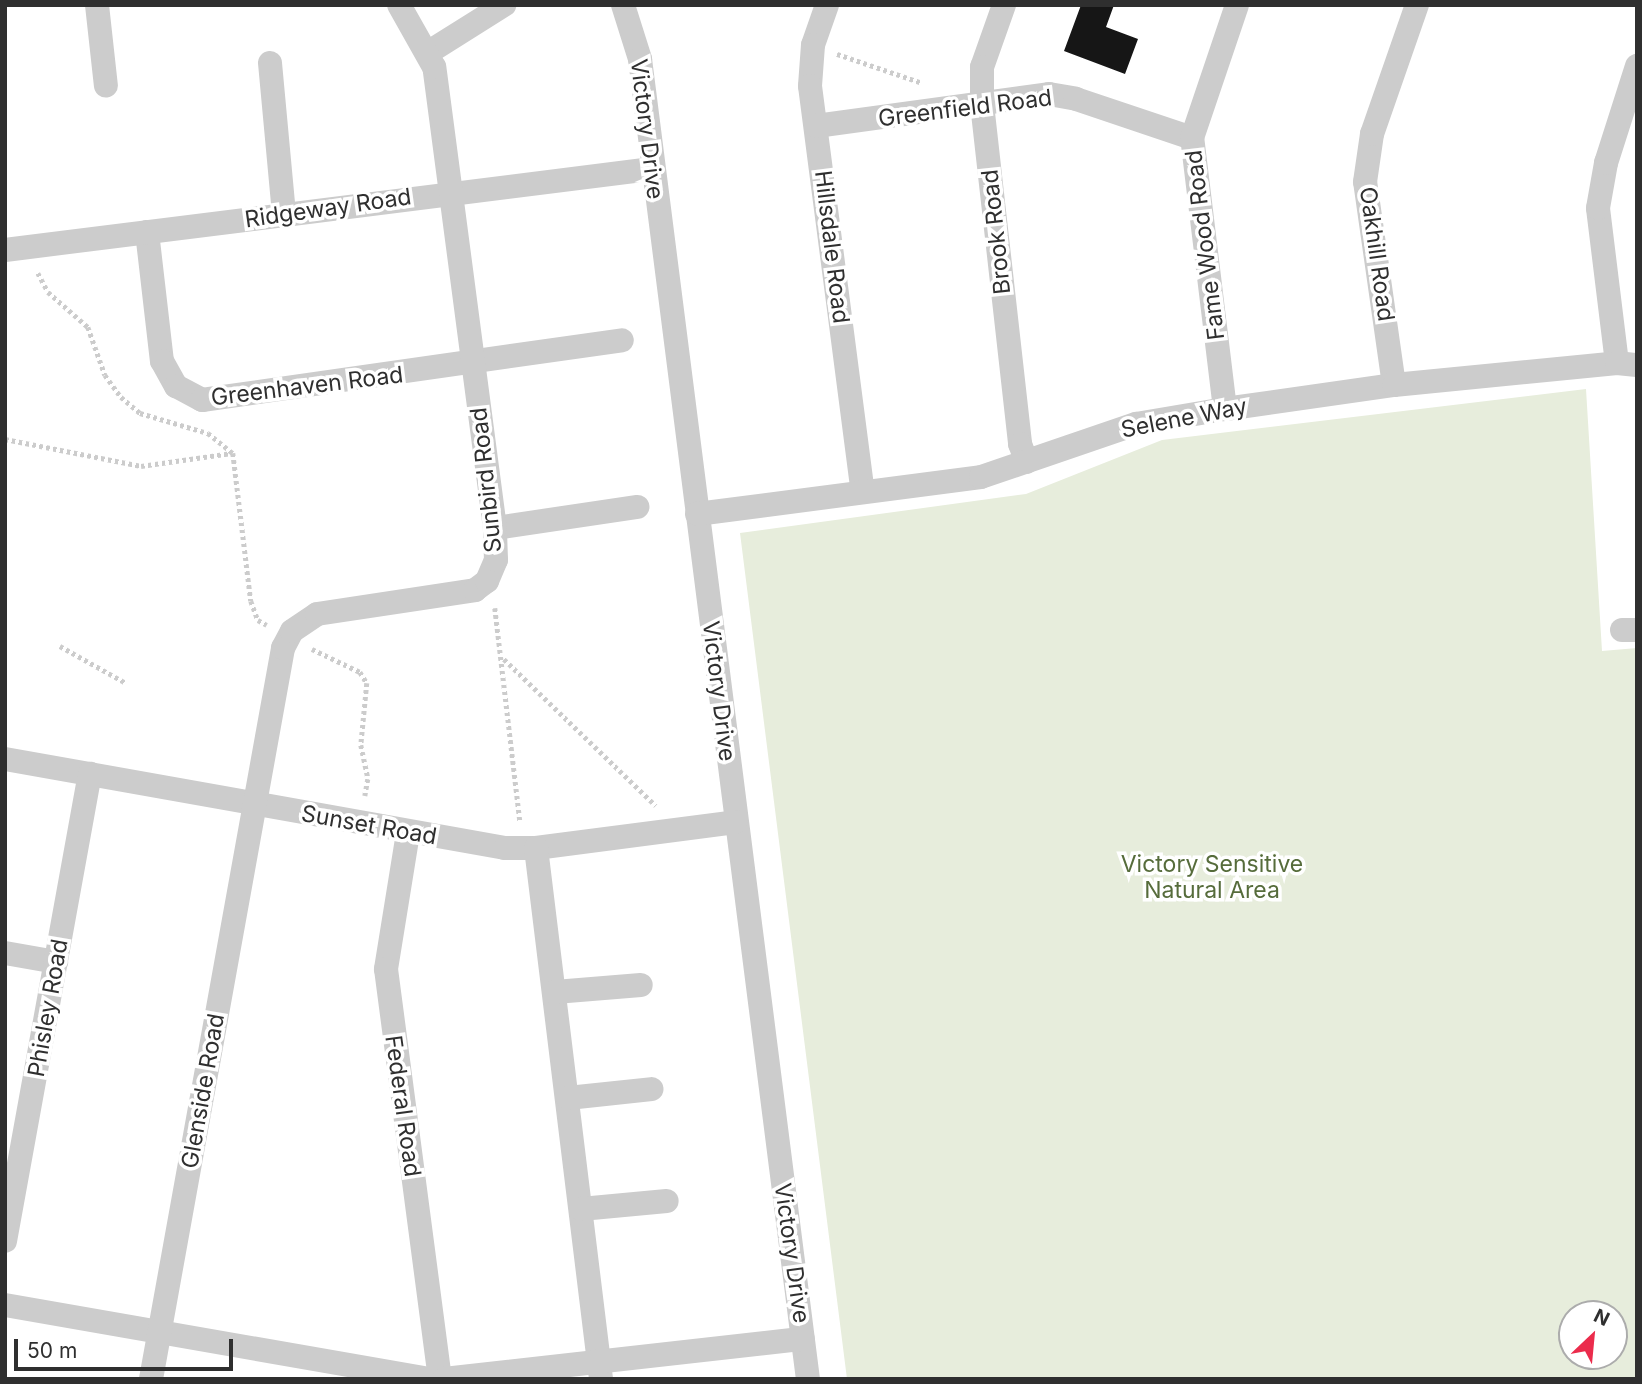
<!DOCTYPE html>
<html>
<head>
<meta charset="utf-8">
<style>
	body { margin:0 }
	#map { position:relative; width:1642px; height:1384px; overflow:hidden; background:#fff; font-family:Inter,sans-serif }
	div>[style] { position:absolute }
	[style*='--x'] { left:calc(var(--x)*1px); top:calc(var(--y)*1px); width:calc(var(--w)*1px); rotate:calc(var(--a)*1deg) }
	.green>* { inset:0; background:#e7eddc }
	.building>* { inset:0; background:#161616 }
	.path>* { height:4.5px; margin-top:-2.25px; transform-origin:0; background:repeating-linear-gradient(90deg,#ccc 0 3.5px,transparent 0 7px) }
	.minor>* { height:24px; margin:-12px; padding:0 12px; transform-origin:12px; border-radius:12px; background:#ccc }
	span { translate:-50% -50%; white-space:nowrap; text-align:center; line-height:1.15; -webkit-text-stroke:7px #fff; paint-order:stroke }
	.street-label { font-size:23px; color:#2f2f2f }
	.park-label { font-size:23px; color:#566c3b }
	.frame { position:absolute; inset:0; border:7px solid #2f2f2f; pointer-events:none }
	.north { position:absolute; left:1558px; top:1300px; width:70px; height:70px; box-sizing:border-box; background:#fff; border:2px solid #acacac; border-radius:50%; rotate:26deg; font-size:19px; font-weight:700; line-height:28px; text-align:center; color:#2f2f2f }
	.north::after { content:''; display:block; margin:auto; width:24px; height:32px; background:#eb2c4c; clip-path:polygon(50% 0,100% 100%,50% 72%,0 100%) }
	.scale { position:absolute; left:14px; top:1339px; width:219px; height:32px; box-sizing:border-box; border:4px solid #2f2f2f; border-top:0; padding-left:9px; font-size:21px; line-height:24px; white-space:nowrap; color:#2f2f2f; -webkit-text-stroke:5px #fff; paint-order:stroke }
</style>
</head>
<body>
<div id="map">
	<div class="green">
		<i style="clip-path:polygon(evenodd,1586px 389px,1602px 651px,1637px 648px,1637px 1379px,847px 1379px,740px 533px,1026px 494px,1162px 440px,1586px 389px,1572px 1314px,1614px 1314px,1614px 1356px,1572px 1356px,1572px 1314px)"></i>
	</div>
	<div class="building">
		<i style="clip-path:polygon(1081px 5px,1114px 5px,1106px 27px,1138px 39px,1125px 74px,1064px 51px)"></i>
	</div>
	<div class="path">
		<i style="--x:837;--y:54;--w:90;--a:18.8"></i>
		<i style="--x:38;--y:273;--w:21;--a:62"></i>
		<i style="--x:48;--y:292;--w:53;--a:41.2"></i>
		<i style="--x:88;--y:327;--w:51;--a:70.5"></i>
		<i style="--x:105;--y:375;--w:27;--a:54"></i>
		<i style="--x:121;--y:397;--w:25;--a:40"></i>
		<i style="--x:140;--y:413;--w:71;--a:16.4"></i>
		<i style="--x:208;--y:433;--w:32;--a:39"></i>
		<i style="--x:233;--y:453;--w:149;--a:83.1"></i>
		<i style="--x:251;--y:601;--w:20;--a:70"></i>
		<i style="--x:258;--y:620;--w:10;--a:29"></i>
		<i style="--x:5;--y:439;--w:139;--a:11.2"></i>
		<i style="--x:141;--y:466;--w:92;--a:-8.1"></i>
		<i style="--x:495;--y:608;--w:215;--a:83.3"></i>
		<i style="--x:60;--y:646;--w:76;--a:29.3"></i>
		<i style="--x:312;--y:649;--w:53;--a:25.6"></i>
		<i style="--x:360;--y:672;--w:13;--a:58"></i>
		<i style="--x:367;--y:683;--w:62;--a:95.5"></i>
		<i style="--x:361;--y:745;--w:35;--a:78"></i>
		<i style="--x:368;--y:779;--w:17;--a:100"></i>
		<i style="--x:504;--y:659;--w:211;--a:44"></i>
	</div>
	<div class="minor">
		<i style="--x:97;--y:5;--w:81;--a:83.7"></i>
		<i style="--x:623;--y:5;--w:57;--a:72.5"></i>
		<i style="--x:640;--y:59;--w:1331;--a:82.75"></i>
		<i style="--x:827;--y:5;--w:42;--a:109.3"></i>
		<i style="--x:813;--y:45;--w:41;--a:94.2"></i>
		<i style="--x:810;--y:86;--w:409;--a:82.6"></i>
		<i style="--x:1004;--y:5;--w:66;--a:109.5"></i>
		<i style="--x:982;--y:67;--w:37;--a:90"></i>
		<i style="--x:982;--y:104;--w:342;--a:83.6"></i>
		<i style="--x:1020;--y:444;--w:19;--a:69"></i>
		<i style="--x:429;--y:52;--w:89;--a:-32.1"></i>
		<i style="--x:270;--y:63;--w:152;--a:84.7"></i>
		<i style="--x:816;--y:126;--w:235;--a:-7.8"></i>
		<i style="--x:1049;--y:94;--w:27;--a:10"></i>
		<i style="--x:1076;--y:99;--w:122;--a:18.6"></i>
		<i style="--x:147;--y:232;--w:130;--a:83.4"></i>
		<i style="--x:162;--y:361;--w:29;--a:61"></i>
		<i style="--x:176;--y:386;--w:30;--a:28"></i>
		<i style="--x:202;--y:400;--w:424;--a:-8.1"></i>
		<i style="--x:5;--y:250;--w:652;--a:-7.14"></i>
		<i style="--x:1617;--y:363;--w:156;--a:-97"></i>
		<i style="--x:1598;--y:208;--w:46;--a:-79.9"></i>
		<i style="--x:1606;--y:163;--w:102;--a:-72.3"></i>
		<i style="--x:1394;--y:385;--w:205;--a:-98.1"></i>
		<i style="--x:1365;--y:182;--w:49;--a:-81.7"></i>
		<i style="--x:1372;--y:134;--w:137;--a:-70.8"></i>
		<i style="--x:1225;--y:409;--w:273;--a:-96.9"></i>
		<i style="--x:1192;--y:138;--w:140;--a:-71.3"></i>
		<i style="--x:697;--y:514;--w:286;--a:-7.4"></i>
		<i style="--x:981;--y:477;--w:164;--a:-18.9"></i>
		<i style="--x:1136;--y:424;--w:90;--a:-9.6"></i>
		<i style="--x:1225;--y:409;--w:171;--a:-8.1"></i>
		<i style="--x:1394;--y:385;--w:224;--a:-5.6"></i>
		<i style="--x:1617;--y:363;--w:20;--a:6"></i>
		<i style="--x:495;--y:528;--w:144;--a:-8.4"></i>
		<i style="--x:1622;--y:630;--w:15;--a:0"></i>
		<i style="--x:5;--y:759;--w:508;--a:10.09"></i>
		<i style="--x:505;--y:848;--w:31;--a:0"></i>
		<i style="--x:536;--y:848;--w:201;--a:-7.4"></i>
		<i style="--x:408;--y:833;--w:138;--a:99.2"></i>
		<i style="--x:386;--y:969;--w:414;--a:82.5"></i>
		<i style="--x:536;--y:848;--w:535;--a:83.02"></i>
		<i style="--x:5;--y:953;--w:52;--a:10"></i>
		<i style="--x:555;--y:992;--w:86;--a:-4.7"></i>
		<i style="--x:568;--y:1098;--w:84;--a:-6.1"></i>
		<i style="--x:581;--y:1209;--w:86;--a:-5.3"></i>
		<i style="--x:5;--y:1241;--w:475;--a:-79.7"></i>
		<i style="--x:5;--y:1305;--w:431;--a:9.9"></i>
		<i style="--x:151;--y:1379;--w:743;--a:-79.76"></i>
		<i style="--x:283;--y:648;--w:19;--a:-62"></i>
		<i style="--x:292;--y:631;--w:30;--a:-34"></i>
		<i style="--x:317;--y:614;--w:160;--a:-8.6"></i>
		<i style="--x:475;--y:590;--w:15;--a:-37"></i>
		<i style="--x:487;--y:581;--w:23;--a:-67"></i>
		<i style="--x:496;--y:560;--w:32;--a:-92"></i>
		<i style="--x:495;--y:528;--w:465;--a:-97.5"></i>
		<i style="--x:434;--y:67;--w:71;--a:-119.4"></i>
		<i style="--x:444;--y:1379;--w:361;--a:-6.4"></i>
	</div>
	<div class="street-label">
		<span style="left:965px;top:108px;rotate:-7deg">Greenfield Road</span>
		<span style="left:647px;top:129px;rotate:83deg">Victory Drive</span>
		<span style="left:328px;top:208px;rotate:-8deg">Ridgeway Road</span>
		<span style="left:996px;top:232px;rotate:-96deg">Brook Road</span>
		<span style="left:1205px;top:245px;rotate:-97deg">Fame Wood Road</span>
		<span style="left:832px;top:247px;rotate:83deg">Hillsdale Road</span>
		<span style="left:1377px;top:254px;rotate:82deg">Oakhill Road</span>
		<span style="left:307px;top:386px;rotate:-7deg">Greenhaven Road</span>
		<span style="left:1184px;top:418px;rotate:-11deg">Selene Way</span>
		<span style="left:486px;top:480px;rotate:-96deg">Sunbird Road</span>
		<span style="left:719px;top:691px;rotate:83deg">Victory Drive</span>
		<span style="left:369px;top:825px;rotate:10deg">Sunset Road</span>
		<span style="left:48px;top:1008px;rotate:-80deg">Phisley Road</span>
		<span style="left:203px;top:1091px;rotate:-80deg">Glenside Road</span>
		<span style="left:403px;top:1106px;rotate:82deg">Federal Road</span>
		<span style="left:792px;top:1253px;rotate:82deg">Victory Drive</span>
	</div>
	<div class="park-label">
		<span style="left:1212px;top:877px">Victory Sensitive<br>Natural Area</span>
	</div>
	<div class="frame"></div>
	<div class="north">N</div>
	<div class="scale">50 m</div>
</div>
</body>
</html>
